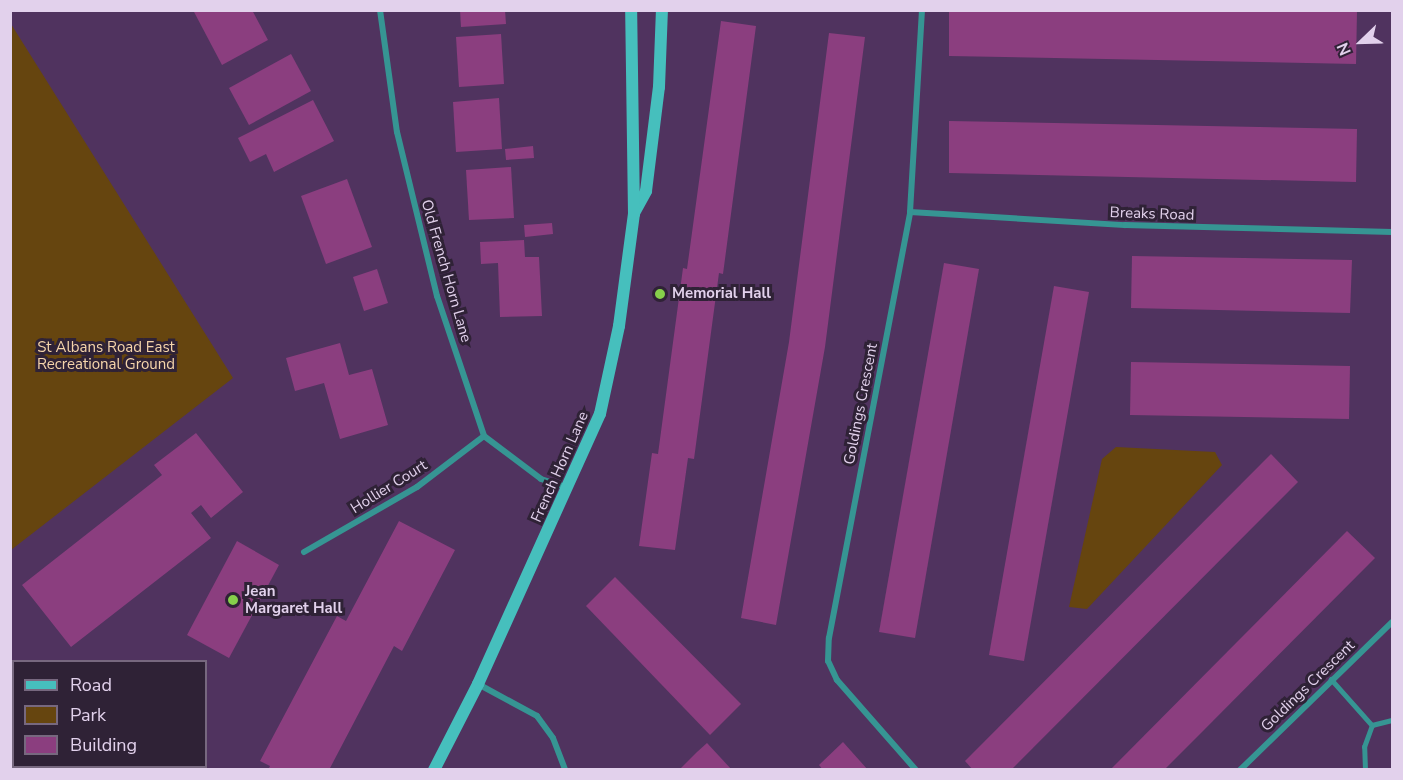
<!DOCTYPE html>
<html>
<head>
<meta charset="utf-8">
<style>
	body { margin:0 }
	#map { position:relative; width:1403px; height:780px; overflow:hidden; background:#50335f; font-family:"Nunito Sans",sans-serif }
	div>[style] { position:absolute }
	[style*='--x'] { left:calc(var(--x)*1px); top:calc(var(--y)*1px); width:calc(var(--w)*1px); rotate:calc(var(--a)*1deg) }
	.green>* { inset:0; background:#66450f }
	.building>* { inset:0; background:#8b3e7f }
	.lane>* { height:4.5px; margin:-2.25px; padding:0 2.25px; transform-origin:2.25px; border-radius:2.25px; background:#369593 }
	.street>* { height:6px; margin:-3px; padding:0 3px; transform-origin:3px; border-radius:3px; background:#369593 }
	.secondary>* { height:12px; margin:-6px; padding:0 6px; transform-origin:6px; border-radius:6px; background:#46bfbd }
	.dots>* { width:16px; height:16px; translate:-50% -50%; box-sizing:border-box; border:3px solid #2f2236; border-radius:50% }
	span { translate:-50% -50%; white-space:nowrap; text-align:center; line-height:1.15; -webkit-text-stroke:6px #2f2236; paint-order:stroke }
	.street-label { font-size:15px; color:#e2d1ec }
	.poi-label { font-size:15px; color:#e2d1ec; font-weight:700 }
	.left { translate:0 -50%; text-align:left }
	.park-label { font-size:15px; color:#f6d5ab }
	.frame { position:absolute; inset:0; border:12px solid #e2d1ec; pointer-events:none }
	.legend { position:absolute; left:12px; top:660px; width:195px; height:108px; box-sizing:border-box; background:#2f2236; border:2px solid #77687f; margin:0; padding:8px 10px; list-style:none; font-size:18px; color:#e2d1ec }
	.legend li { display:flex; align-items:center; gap:12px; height:30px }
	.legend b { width:30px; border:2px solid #77687f }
	.north { position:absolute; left:1331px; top:12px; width:60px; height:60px; -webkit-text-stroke:4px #2f2236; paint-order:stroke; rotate:247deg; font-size:16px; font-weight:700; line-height:24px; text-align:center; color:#e2d1ec }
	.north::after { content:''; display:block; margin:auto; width:21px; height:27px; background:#e2d1ec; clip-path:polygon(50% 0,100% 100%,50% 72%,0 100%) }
</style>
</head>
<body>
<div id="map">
	<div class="green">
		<i style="clip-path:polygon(11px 24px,233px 378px,11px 550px,10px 550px)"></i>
		<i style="clip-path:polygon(1116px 447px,1215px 452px,1222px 465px,1087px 609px,1069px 607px,1102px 459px)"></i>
	</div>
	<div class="building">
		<i style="clip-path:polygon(193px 10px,252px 10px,268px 40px,222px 65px)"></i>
		<i style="clip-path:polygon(460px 10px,505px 10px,506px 24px,461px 27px)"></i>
		<i style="clip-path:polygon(949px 10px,1357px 11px,1356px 64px,949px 56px)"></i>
		<i style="clip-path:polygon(721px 21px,756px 26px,723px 274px,719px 273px,694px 459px,688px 458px,675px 550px,639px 546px,652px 453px,658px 454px,683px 268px,687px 269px)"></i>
		<i style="clip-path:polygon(829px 33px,865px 37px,825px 347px,776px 625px,741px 618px,789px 342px)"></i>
		<i style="clip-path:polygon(501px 34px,504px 84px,459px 87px,456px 37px)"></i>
		<i style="clip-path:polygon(291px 54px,311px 91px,249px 125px,229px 88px)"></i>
		<i style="clip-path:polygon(499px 98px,502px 149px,456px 152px,453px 102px)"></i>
		<i style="clip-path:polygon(313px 100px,334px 141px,274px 172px,266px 154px,250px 162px,238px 138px)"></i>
		<i style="clip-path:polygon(949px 121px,1357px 129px,1356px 182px,949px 173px)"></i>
		<i style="clip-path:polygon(533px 146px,534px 158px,506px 160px,505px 149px)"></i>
		<i style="clip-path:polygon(511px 167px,514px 218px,469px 220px,466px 170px)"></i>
		<i style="clip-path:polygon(347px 179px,372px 247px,326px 264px,301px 196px)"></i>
		<i style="clip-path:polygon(552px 223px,553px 234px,525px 237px,524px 225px)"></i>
		<i style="clip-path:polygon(524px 240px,525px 257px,539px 257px,542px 316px,500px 317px,498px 263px,481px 264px,480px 242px)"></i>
		<i style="clip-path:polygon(1132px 256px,1352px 260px,1350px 313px,1131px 308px)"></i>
		<i style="clip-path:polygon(944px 263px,979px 269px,915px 638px,879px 632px)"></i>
		<i style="clip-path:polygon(377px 269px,388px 303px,364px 311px,353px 277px)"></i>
		<i style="clip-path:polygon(1054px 286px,1089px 292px,1024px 661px,989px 655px)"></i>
		<i style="clip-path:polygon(340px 343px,349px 375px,372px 369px,388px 425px,340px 439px,324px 383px,295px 391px,286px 358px)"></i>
		<i style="clip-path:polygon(1131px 362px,1350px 366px,1349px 419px,1130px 415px)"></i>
		<i style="clip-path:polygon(196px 433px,243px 492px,211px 518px,201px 505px,191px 513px,211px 538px,71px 647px,22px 585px,162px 475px,154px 465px)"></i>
		<i style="clip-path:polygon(1271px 454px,1298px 482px,1011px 770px,973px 770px,965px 761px)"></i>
		<i style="clip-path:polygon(399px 521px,455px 550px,402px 651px,394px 646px,329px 770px,268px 770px,270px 766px,260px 761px,337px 616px,346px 621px)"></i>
		<i style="clip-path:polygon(1347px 531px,1375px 558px,1200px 734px,1164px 770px,1110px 770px)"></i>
		<i style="clip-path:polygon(237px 541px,279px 565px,229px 658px,187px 635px)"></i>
		<i style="clip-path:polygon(615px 577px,741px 704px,710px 735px,586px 606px)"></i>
		<i style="clip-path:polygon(843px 742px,868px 770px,823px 770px,819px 765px)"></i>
		<i style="clip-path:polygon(707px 743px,732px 770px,679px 770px,697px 752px)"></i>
	</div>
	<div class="lane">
		<i style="--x:1331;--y:679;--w:62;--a:48.3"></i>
		<i style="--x:1365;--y:770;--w:23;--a:-92"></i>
		<i style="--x:1364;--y:747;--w:23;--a:-70"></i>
		<i style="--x:1372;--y:725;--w:21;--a:-14"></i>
	</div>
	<div class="street">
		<i style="--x:380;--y:10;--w:123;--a:82.1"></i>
		<i style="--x:397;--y:132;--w:169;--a:76.3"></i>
		<i style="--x:437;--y:296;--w:148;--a:71.4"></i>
		<i style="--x:484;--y:436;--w:71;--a:37"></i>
		<i style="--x:541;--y:479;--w:28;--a:18"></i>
		<i style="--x:910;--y:212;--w:215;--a:3.5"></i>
		<i style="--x:1125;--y:225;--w:267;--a:1.5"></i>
		<i style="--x:304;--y:552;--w:130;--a:-29.9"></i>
		<i style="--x:417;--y:487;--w:84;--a:-37.3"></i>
		<i style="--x:478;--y:684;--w:67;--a:28.5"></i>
		<i style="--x:537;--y:716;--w:27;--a:54"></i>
		<i style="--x:553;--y:738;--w:34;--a:69"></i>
		<i style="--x:916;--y:770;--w:120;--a:-131.3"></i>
		<i style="--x:837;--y:680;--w:21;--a:-115"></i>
		<i style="--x:828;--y:661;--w:23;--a:-88"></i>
		<i style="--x:829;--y:638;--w:434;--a:-79.2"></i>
		<i style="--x:910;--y:212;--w:202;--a:-86.6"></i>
		<i style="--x:1240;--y:770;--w:212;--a:-44.2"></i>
	</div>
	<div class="secondary">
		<i style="--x:634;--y:213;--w:25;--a:-61"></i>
		<i style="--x:646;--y:191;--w:105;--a:-82.9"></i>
		<i style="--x:659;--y:87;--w:77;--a:-87.8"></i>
		<i style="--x:434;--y:770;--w:97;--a:-62.9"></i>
		<i style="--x:478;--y:684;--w:296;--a:-65.7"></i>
		<i style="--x:600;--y:414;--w:90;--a:-77.8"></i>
		<i style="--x:619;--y:326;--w:113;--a:-82.4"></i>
		<i style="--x:634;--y:214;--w:204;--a:-90.8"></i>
	</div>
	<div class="dots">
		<i style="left:660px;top:294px;background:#86cf4b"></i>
		<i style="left:233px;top:600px;background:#86cf4b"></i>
	</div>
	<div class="street-label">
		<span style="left:1152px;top:214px;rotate:2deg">Breaks Road</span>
		<span style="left:446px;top:271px;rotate:74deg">Old French Horn Lane</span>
		<span style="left:861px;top:404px;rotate:-79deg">Goldings Crescent</span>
		<span style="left:560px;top:467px;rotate:-66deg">French Horn Lane</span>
		<span style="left:389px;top:487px;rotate:-32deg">Hollier Court</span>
		<span style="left:1308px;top:686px;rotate:-44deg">Goldings Crescent</span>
	</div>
	<div class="poi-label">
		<span class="left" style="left:672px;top:294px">Memorial Hall</span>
		<span class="left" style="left:245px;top:600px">Jean<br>Margaret Hall</span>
	</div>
	<div class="park-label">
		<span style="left:106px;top:356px">St Albans Road East<br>Recreational Ground</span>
	</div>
	<div class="frame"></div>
	<ul class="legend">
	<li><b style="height:8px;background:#46bfbd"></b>Road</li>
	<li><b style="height:16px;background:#66450f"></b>Park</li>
	<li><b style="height:16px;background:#8b3e7f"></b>Building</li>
	</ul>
	<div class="north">N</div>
</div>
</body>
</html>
